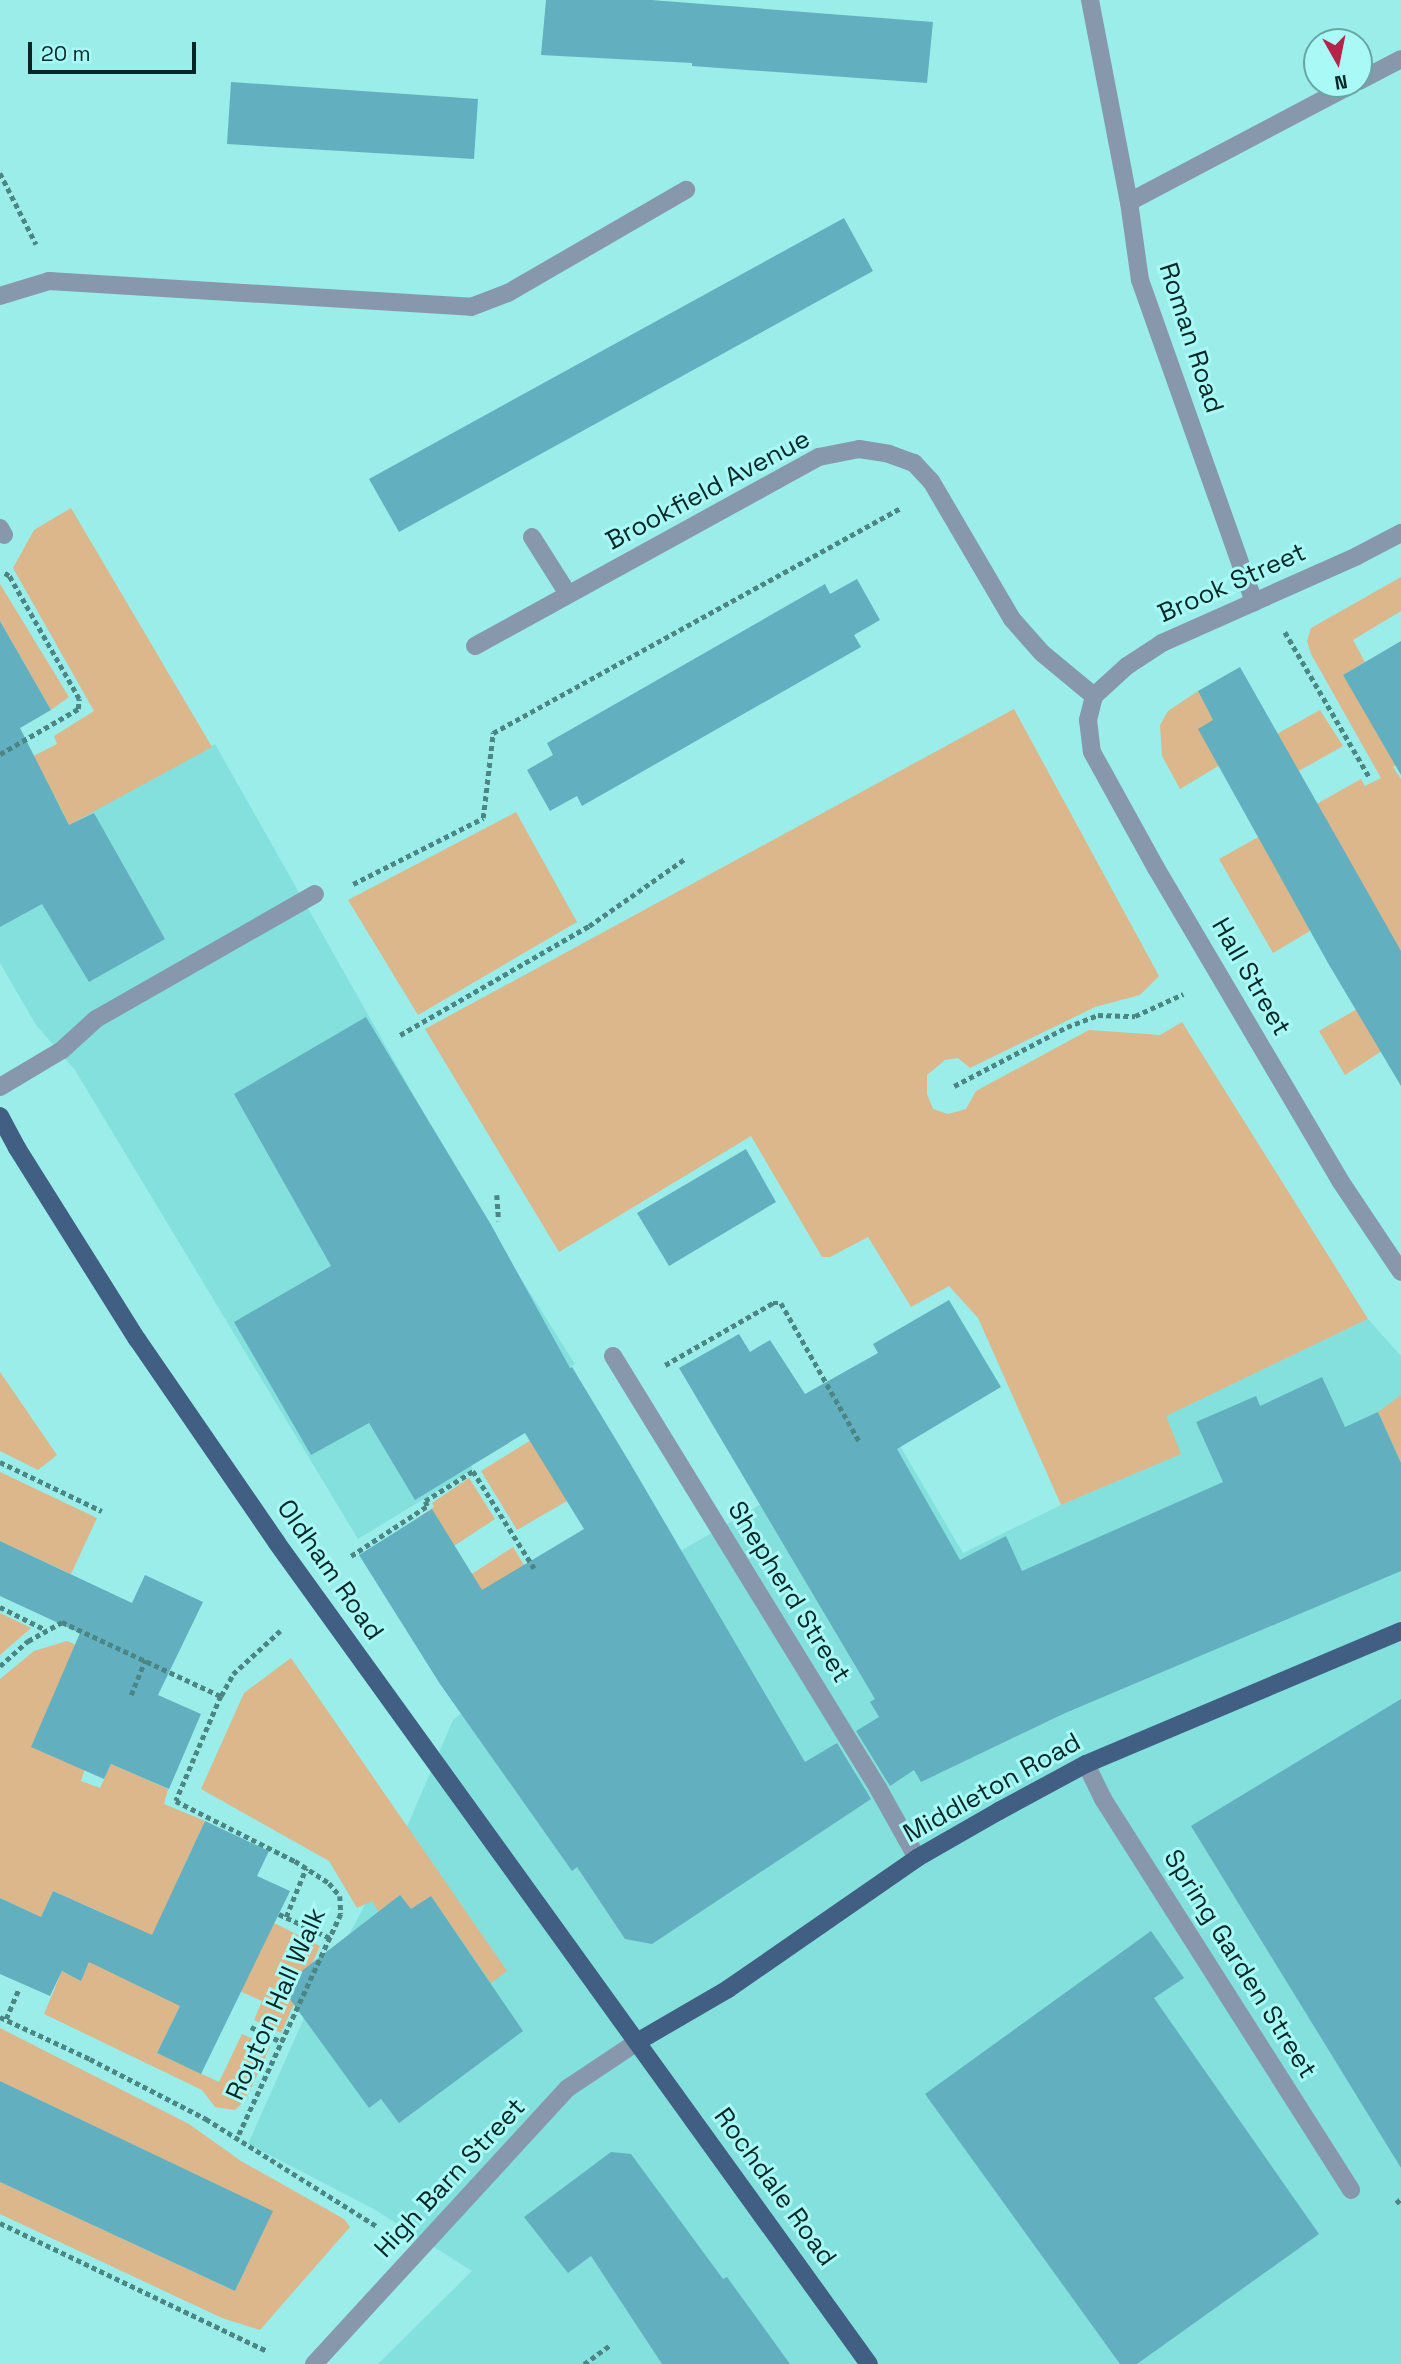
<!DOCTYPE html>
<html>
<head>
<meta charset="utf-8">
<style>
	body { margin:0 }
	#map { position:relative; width:1401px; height:2364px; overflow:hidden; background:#9bedea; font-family:"Space Grotesk",sans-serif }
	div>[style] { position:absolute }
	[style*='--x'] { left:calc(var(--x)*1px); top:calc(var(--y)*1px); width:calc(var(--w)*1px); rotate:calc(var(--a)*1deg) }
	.built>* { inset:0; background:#83e0dd }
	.green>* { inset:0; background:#dbb78b }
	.building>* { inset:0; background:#62afbf }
	.path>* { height:4.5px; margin-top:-2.25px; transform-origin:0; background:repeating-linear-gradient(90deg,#4c8684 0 5px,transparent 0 8.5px) }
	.minor>* { height:18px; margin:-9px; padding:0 9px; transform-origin:9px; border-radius:9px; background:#8798ac }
	.major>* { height:18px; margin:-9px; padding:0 9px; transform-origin:9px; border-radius:9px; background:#405f82 }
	span { translate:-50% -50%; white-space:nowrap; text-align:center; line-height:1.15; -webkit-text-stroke:6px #a9faf7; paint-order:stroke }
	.street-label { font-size:26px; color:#032726 }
	.north { position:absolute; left:1303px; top:28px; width:70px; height:70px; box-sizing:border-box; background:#a9faf7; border:2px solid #67a6a3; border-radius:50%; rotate:171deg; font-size:19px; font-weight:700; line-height:28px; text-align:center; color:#032726 }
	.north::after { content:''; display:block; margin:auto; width:24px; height:32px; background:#b52349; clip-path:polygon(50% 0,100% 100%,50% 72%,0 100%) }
	.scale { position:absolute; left:28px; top:42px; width:168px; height:32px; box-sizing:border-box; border:4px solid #032726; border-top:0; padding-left:9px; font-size:21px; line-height:24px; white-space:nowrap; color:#032726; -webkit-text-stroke:5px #a9faf7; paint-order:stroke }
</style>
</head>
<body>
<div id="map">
	<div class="built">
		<i style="clip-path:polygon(215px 744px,487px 1225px,575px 1364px,455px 1437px,473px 1469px,358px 1539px,75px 1070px,36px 1025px,0 963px,0 862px)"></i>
		<i style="clip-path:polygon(1368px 1319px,1401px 1356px,1401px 2364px,378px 2364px,472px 2271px,372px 2208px,248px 2144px,305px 2016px,406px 1829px,453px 1720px,538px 1651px,684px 1549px,890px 1429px,963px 1553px,1061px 1505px,1180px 1454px,1165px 1416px)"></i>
	</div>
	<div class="green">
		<i style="clip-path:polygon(71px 508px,212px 747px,69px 825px,54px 795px,29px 807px,0 773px,57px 744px,54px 736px,94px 711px,13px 568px,34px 530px)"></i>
		<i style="clip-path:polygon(1401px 577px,1401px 611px,1353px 640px,1365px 662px,1343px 675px,1401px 762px,1393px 767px,1401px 779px,1401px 951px,1310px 931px,1273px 953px,1219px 859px,1361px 779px,1365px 786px,1381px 778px,1311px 654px,1307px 641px,1311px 628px)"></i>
		<i style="clip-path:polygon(0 584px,69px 697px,51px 710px,0 621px)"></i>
		<i style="clip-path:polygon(1198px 691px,1213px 720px,1220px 765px,1180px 789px,1162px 756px,1160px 725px,1168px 711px)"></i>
		<i style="clip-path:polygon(1014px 709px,1159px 976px,1140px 995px,1095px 1007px,970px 1068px,958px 1058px,945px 1060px,927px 1075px,927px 1094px,933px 1109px,948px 1114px,966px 1109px,976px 1091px,1089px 1030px,1160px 1035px,1182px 1022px,1368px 1319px,1166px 1416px,1181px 1454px,1061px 1505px,978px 1318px,949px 1286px,911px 1307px,868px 1237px,830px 1257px,822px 1257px,751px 1136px,559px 1252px,425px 1029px)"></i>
		<i style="clip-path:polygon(1320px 710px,1343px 746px,1297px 772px,1277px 734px)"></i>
		<i style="clip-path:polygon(516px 812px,577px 922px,418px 1015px,348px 900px)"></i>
		<i style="clip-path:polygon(1357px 1009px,1394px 1043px,1345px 1075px,1319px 1031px)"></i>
		<i style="clip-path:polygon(0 1372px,57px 1455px,38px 1470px,0 1451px)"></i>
		<i style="clip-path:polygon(1401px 1395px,1401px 1463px,1378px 1412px)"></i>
		<i style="clip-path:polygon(531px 1440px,567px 1501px,517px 1530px,481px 1471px)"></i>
		<i style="clip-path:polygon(0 1472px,97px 1518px,71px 1574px,0 1541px)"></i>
		<i style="clip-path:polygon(469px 1478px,495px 1519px,440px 1555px,416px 1519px,434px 1507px,432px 1503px)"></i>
		<i style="clip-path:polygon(513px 1547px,530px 1575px,529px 1617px,461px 1581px)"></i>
		<i style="clip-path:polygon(0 1613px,31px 1628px,0 1655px)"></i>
		<i style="clip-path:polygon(67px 1641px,119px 1663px,81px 1781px,100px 1788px,111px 1764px,168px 1789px,164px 1804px,205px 1821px,177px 1881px,202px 1892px,180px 2006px,157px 2053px,219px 2082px,242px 2034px,270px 2047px,246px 2099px,235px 2110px,215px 2107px,202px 2090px,44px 2014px,62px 1971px,81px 1980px,110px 1916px,53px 1891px,41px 1917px,0 1898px,0 1679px,34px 1651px)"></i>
		<i style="clip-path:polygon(291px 1658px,507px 1971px,491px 1983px,431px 1896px,411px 1909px,400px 1895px,379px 1912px,372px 1901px,357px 1908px,329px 1861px,201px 1789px,244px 1693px)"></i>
		<i style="clip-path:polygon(272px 1922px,320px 1946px,281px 2033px,254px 2020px,262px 2001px,233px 1988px)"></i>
		<i style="clip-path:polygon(0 2028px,189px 2124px,241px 2161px,344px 2219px,350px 2227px,260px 2330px,222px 2318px,0 2214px,0 2182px,235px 2291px,272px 2211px,0 2081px)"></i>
	</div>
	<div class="building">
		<i style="clip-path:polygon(546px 0,651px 0,933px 22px,927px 83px,692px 66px,692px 63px,541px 55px)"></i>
		<i style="clip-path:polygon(231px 82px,478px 99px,474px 159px,227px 144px)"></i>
		<i style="clip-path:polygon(844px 218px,873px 271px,399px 532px,369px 479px)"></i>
		<i style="clip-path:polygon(857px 579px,880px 620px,854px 635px,861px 647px,582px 806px,577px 796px,550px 811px,527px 770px,553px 755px,547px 743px,825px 584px,830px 594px)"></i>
		<i style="clip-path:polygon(0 621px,51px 710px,20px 728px,69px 825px,94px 813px,165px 939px,89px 982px,42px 904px,0 927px)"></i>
		<i style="clip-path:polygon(1401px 641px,1401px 775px,1343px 675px)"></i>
		<i style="clip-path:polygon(1240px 667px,1401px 951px,1401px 1086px,1328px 963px,1198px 729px,1213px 720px,1198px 691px)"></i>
		<i style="clip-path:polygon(366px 1017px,490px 1223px,570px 1368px,572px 1367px,630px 1463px,805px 1762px,837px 1743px,871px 1799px,652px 1944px,625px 1939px,577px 1867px,572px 1871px,440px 1684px,359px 1555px,432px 1509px,482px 1590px,584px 1529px,525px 1433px,415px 1500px,369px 1423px,311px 1455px,234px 1322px,331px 1266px,234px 1094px)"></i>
		<i style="clip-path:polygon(746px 1149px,776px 1202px,669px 1266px,637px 1213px)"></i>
		<i style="clip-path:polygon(949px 1300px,1001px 1387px,897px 1449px,960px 1560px,1006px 1536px,1022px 1571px,1223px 1482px,1196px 1422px,1256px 1396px,1260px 1406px,1322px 1377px,1345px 1427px,1378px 1412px,1401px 1463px,1401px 1571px,1063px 1714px,921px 1782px,914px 1770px,890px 1786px,856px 1731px,879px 1717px,870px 1702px,875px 1699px,679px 1368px,739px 1334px,750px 1352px,770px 1340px,805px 1394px,878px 1353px,873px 1344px)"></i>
		<i style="clip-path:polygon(0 1541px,132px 1603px,145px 1575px,203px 1602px,158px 1695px,201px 1714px,169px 1789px,111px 1764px,104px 1779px,31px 1747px,80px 1633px,0 1596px)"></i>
		<i style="clip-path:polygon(1401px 1699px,1401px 2168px,1191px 1826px)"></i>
		<i style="clip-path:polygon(205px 1821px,269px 1851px,257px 1876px,290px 1891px,201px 2074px,157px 2053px,180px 2006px,89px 1962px,81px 1981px,62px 1971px,50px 1996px,0 1974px,0 1898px,41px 1917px,53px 1891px,152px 1935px)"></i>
		<i style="clip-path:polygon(400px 1895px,411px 1909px,431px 1896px,523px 2031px,399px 2123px,381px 2099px,369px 2108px,281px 1987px)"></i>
		<i style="clip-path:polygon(1151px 1931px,1184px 1978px,1154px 1998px,1319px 2234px,1137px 2364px,1120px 2364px,925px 2094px)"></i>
		<i style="clip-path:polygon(0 2081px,273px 2211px,235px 2291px,0 2182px)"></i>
		<i style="clip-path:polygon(611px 2152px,631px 2154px,723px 2279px,727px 2277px,790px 2364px,662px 2364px,591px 2256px,568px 2273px,524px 2217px)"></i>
	</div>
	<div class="path">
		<i style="--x:0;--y:173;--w:80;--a:63.1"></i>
		<i style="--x:1285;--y:632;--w:169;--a:59.8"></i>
		<i style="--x:0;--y:754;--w:90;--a:-30"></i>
		<i style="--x:78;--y:709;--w:10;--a:-84"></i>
		<i style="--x:79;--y:699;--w:142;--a:-119.6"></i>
		<i style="--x:9;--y:576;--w:6;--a:-149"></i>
		<i style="--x:353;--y:884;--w:146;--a:-26.9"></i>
		<i style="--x:483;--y:818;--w:86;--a:-83.3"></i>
		<i style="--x:493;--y:733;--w:467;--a:-28.9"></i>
		<i style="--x:400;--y:1035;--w:218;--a:-30"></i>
		<i style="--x:589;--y:926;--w:118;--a:-35"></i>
		<i style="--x:954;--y:1086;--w:127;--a:-27.6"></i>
		<i style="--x:1067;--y:1027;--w:33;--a:-21"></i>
		<i style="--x:1098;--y:1015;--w:37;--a:2"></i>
		<i style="--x:1135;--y:1016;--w:53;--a:-24.6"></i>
		<i style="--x:497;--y:1195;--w:26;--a:86"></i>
		<i style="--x:665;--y:1365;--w:125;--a:-29.9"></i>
		<i style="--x:773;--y:1303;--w:8;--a:0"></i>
		<i style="--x:781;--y:1303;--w:159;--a:60.5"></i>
		<i style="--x:0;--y:1462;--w:113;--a:25.7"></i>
		<i style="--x:351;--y:1556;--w:91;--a:-33.3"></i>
		<i style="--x:427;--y:1506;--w:5;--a:-112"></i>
		<i style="--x:425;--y:1501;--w:57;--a:-32"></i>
		<i style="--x:473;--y:1471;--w:115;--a:57.8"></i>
		<i style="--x:0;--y:1607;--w:51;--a:26.6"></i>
		<i style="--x:0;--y:1666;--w:38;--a:-42"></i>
		<i style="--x:28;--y:1641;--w:39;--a:-29"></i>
		<i style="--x:62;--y:1622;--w:175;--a:25"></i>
		<i style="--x:221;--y:1696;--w:25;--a:-61"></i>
		<i style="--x:233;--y:1674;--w:64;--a:-42.5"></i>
		<i style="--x:131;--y:1695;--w:38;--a:-68"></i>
		<i style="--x:221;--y:1696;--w:114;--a:113.2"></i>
		<i style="--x:176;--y:1801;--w:133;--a:26.8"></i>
		<i style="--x:295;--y:1861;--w:40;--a:32.9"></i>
		<i style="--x:329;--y:1883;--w:17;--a:50"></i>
		<i style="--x:340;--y:1896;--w:18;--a:87"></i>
		<i style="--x:341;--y:1914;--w:248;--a:114.8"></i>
		<i style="--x:279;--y:1914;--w:56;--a:25.2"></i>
		<i style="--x:286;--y:1917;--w:53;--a:-67.8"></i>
		<i style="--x:0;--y:2017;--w:99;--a:25"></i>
		<i style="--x:90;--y:2059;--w:131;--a:27.3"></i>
		<i style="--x:206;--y:2119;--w:203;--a:32.1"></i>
		<i style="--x:6;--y:2019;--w:33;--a:-67"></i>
		<i style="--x:251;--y:2027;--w:34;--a:26"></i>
		<i style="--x:1396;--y:2203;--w:6;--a:-39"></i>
		<i style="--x:0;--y:2223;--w:296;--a:25.6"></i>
		<i style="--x:584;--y:2364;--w:31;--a:-36"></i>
	</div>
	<div class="minor">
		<i style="--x:1090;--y:0;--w:206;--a:79.1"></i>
		<i style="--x:1129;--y:202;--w:79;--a:82"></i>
		<i style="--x:1140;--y:280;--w:342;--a:70.5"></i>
		<i style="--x:1359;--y:81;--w:47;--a:-27.6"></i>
		<i style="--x:1129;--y:202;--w:253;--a:-27.8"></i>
		<i style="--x:0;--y:296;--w:51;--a:-17"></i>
		<i style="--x:49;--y:281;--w:423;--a:3.5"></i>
		<i style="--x:471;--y:307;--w:40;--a:-21"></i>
		<i style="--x:508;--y:293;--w:206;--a:-30.1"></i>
		<i style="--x:0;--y:528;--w:8;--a:60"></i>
		<i style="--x:532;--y:537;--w:67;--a:57.7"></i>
		<i style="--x:475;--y:646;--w:393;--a:-28.8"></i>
		<i style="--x:819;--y:457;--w:41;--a:-11.3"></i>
		<i style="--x:859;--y:449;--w:30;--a:9"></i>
		<i style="--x:889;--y:454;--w:27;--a:20"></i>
		<i style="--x:914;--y:463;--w:25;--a:47"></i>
		<i style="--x:931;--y:481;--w:160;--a:59.6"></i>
		<i style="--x:1012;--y:619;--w:45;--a:48.6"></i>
		<i style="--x:1042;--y:653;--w:67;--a:39.6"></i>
		<i style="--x:1094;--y:696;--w:25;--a:104"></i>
		<i style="--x:1088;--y:720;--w:32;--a:83"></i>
		<i style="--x:1092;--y:752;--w:132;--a:61.1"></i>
		<i style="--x:1156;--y:868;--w:364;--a:59.5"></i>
		<i style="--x:1341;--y:1182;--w:108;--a:56.3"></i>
		<i style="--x:1094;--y:696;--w:45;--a:-42.3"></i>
		<i style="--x:1127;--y:666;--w:42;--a:-33.3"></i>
		<i style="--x:1162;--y:643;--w:214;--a:-24"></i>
		<i style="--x:1357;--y:556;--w:50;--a:-27.6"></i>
		<i style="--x:0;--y:1087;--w:72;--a:-30.8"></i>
		<i style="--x:62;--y:1050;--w:46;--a:-42.4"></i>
		<i style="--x:96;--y:1019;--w:252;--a:-29.7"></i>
		<i style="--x:613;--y:1356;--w:507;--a:58.47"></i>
		<i style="--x:878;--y:1788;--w:80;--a:60.9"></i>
		<i style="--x:1086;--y:1764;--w:39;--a:64"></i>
		<i style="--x:1103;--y:1799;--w:463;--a:57.6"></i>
		<i style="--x:314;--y:2364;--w:375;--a:-47.4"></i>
		<i style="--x:568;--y:2088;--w:83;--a:-33.7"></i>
	</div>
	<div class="major">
		<i style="--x:0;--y:1116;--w:36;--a:62"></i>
		<i style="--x:17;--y:1148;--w:226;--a:57.9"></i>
		<i style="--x:137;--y:1339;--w:247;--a:55.5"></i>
		<i style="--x:277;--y:1543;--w:1012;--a:54.21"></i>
		<i style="--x:637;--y:2042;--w:105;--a:-30.2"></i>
		<i style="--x:728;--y:1989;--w:230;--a:-34.7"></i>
		<i style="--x:917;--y:1858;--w:95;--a:-29.8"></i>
		<i style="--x:999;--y:1811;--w:99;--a:-28.4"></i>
		<i style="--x:1086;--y:1764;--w:342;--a:-22.9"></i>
	</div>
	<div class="street-label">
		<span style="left:1191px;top:338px;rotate:72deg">Roman Road</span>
		<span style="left:708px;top:490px;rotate:-28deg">Brookfield Avenue</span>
		<span style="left:1232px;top:583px;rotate:-24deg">Brook Street</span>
		<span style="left:1251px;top:977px;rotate:60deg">Hall Street</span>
		<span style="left:330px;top:1570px;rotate:55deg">Oldham Road</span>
		<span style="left:789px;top:1592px;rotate:58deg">Shepherd Street</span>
		<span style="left:992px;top:1788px;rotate:-29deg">Middleton Road</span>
		<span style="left:1240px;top:1964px;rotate:58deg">Spring Garden Street</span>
		<span style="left:276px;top:2004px;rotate:-66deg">Royton Hall Walk</span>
		<span style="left:450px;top:2178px;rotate:-47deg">High Barn Street</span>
		<span style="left:775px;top:2187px;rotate:54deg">Rochdale Road</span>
	</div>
	<div class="north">N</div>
	<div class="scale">20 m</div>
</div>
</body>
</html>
